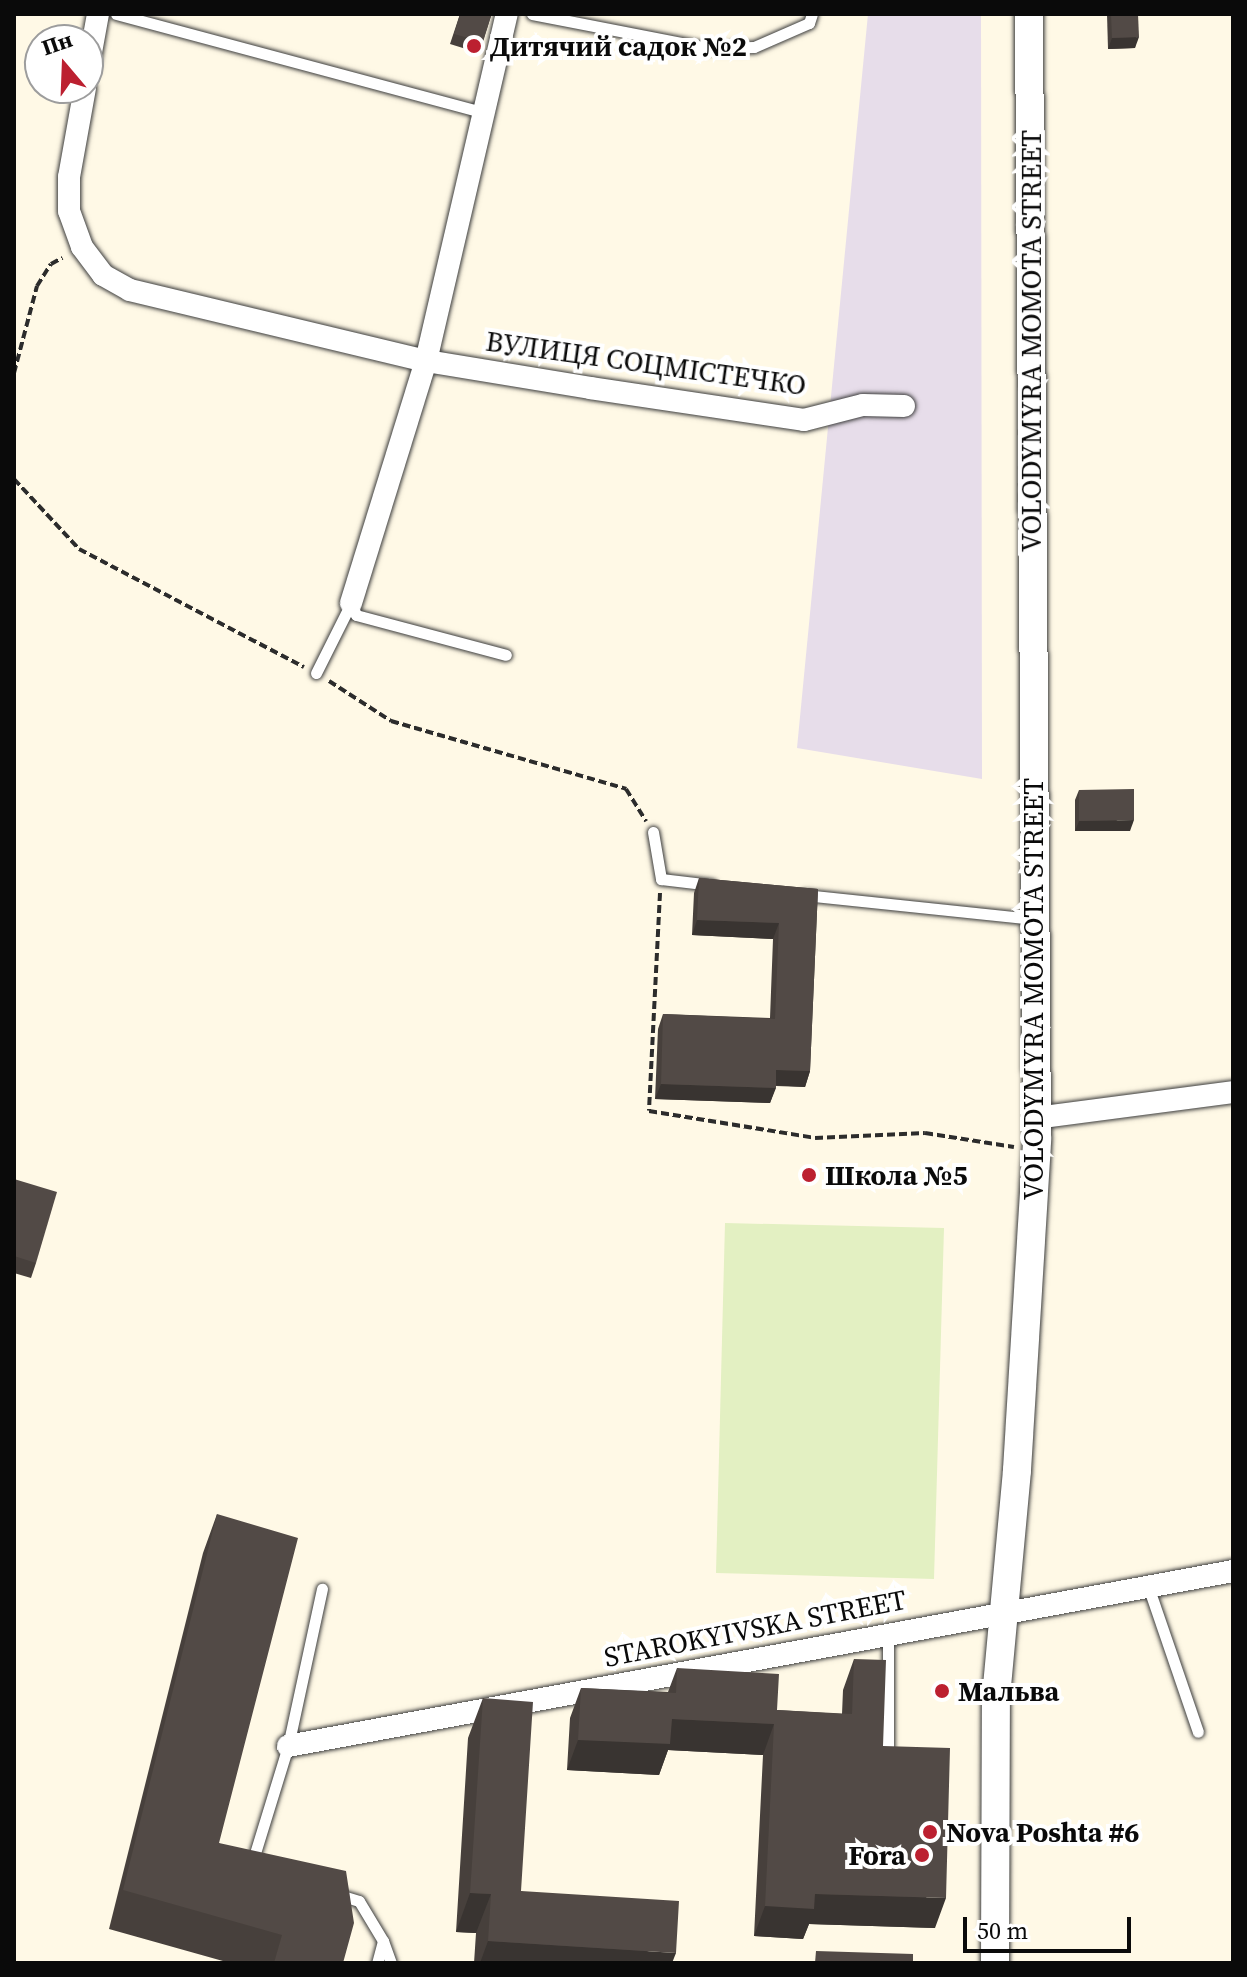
<!DOCTYPE html>
<html>
<head>
<meta charset="utf-8">
<style>
	body { margin:0 }
	#map { position:relative; width:1247px; height:1977px; overflow:hidden; background:#fff9e6; font-family:"Source Serif 4",serif }
	div>[style] { position:absolute }
	[style*='--x'] { left:calc(var(--x)*1px); top:calc(var(--y)*1px); width:calc(var(--w)*1px); rotate:calc(var(--a)*1deg) }
	.industrial>* { inset:0; background:#e7ddea }
	.pitch>* { inset:0; background:#e3f0c2 }
	.path>* { height:4px; margin-top:-2px; transform-origin:0; background:repeating-linear-gradient(90deg,#2c2c2c 0 8px,transparent 0 12px) }
	.roads { filter:drop-shadow(0 0 2px #3d3d3d) drop-shadow(0 0 2px #3d3d3d) }
	.service>* { height:11px; margin:-5.5px; padding:0 5.5px; transform-origin:5.5px; border-radius:5.5px; background:#fff }
	.minor>* { height:22px; margin:-11px; padding:0 11px; transform-origin:11px; border-radius:11px; background:#fff }
	.tertiary>* { height:28px; margin:-14px; padding:0 14px; transform-origin:14px; border-radius:14px; background:#fff }
	.wall>* { inset:0; background:#47403c }
	.shaded-wall>* { inset:0; background:#393431 }
	.building>* { inset:0; background:#524a46 }
	.dots>* { width:22px; height:22px; translate:-50% -50%; box-sizing:border-box; border:4px solid #fff; border-radius:50% }
	span { translate:-50% -50%; white-space:nowrap; text-align:center; line-height:1.15; -webkit-text-stroke:8px #fff; paint-order:stroke }
	.poi-label { font-size:28px; color:#0a0a0a; font-weight:700 }
	.left { translate:0 -50%; text-align:left }
	.right { translate:-100% -50%; text-align:right }
	.street-label { font-size:28px; color:#0a0a0a }
	.frame { position:absolute; inset:0; border:16px solid #0a0a0a; pointer-events:none }
	.north { position:absolute; left:24px; top:24px; width:80px; height:80px; box-sizing:border-box; background:#fff; border:2px solid #9d9d9d; border-radius:50%; rotate:341deg; font-size:22px; font-weight:700; line-height:32px; text-align:center; color:#0a0a0a }
	.north::after { content:''; display:block; margin:auto; width:28px; height:36px; background:#bc2030; clip-path:polygon(50% 0,100% 100%,50% 72%,0 100%) }
	.scale { position:absolute; left:963px; top:1917px; width:168px; height:36px; box-sizing:border-box; border:4px solid #0a0a0a; border-top:0; padding-left:10px; font-size:24px; line-height:28px; white-space:nowrap; color:#0a0a0a; -webkit-text-stroke:6px #fff; paint-order:stroke }
</style>
</head>
<body>
<div id="map">
	<div class="industrial">
		<i style="clip-path:polygon(868px 14px,981px 14px,982px 779px,797px 748px)"></i>
	</div>
	<div class="pitch">
		<i style="clip-path:polygon(725px 1223px,944px 1228px,934px 1579px,716px 1573px)"></i>
	</div>
	<div class="path">
		<i style="--x:14;--y:373;--w:90;--a:-75.2"></i>
		<i style="--x:37;--y:286;--w:26;--a:-58"></i>
		<i style="--x:51;--y:264;--w:13;--a:-29"></i>
		<i style="--x:14;--y:479;--w:96;--a:47.1"></i>
		<i style="--x:79;--y:549;--w:254;--a:27.7"></i>
		<i style="--x:329;--y:681;--w:74;--a:32.8"></i>
		<i style="--x:391;--y:721;--w:245;--a:16.1"></i>
		<i style="--x:626;--y:789;--w:38;--a:58"></i>
		<i style="--x:660;--y:893;--w:218;--a:92.9"></i>
		<i style="--x:649;--y:1111;--w:168;--a:9.2"></i>
		<i style="--x:815;--y:1138;--w:110;--a:-2.6"></i>
		<i style="--x:925;--y:1133;--w:90;--a:8.9"></i>
	</div>
	<div class="roads">
		<div class="service">
			<i style="--x:116;--y:14;--w:380;--a:15"></i>
			<i style="--x:532;--y:14;--w:178;--a:11"></i>
			<i style="--x:707;--y:48;--w:47;--a:-1.2"></i>
			<i style="--x:754;--y:47;--w:60;--a:-23.6"></i>
			<i style="--x:809;--y:23;--w:9;--a:-72"></i>
			<i style="--x:351;--y:603;--w:13;--a:67"></i>
			<i style="--x:356;--y:615;--w:155;--a:14.9"></i>
			<i style="--x:316;--y:673;--w:78;--a:-63.4"></i>
			<i style="--x:653;--y:832;--w:48;--a:80.3"></i>
			<i style="--x:661;--y:879;--w:51;--a:6.7"></i>
			<i style="--x:805;--y:895;--w:230;--a:6"></i>
			<i style="--x:1148;--y:1586;--w:154;--a:71.1"></i>
			<i style="--x:888;--y:1634;--w:128;--a:90"></i>
			<i style="--x:252;--y:1863;--w:122;--a:-72.9"></i>
			<i style="--x:288;--y:1746;--w:161;--a:-77.8"></i>
			<i style="--x:336;--y:1894;--w:24;--a:17"></i>
			<i style="--x:359;--y:1901;--w:47;--a:59"></i>
			<i style="--x:383;--y:1941;--w:23;--a:105"></i>
			<i style="--x:383;--y:1941;--w:23;--a:70"></i>
		</div>
		<div class="minor">
			<i style="--x:88;--y:69;--w:56;--a:-79.7"></i>
			<i style="--x:85;--y:88;--w:90;--a:100.2"></i>
			<i style="--x:69;--y:177;--w:34;--a:90"></i>
			<i style="--x:69;--y:211;--w:38;--a:70"></i>
			<i style="--x:82;--y:247;--w:35;--a:53"></i>
			<i style="--x:103;--y:275;--w:31;--a:29"></i>
			<i style="--x:130;--y:290;--w:304;--a:13.5"></i>
			<i style="--x:426;--y:361;--w:166;--a:9.3"></i>
			<i style="--x:590;--y:388;--w:216;--a:8.5"></i>
			<i style="--x:804;--y:420;--w:61;--a:-14.3"></i>
			<i style="--x:863;--y:405;--w:41;--a:1.4"></i>
			<i style="--x:351;--y:603;--w:253;--a:-72.8"></i>
			<i style="--x:426;--y:361;--w:356;--a:-76.9"></i>
			<i style="--x:1036;--y:1118;--w:199;--a:-7.5"></i>
			<i style="--x:288;--y:1746;--w:961;--a:-10.49"></i>
		</div>
		<div class="tertiary">
			<i style="--x:995;--y:1963;--w:266;--a:-89.8"></i>
			<i style="--x:996;--y:1697;--w:228;--a:-84.7"></i>
			<i style="--x:1017;--y:1470;--w:331;--a:-86.5"></i>
			<i style="--x:1037;--y:1140;--w:1126;--a:-90.41"></i>
		</div>
	</div>
	<div class="wall">
		<i style="clip-path:polygon(460px 14px,491px 16px,479px 53px,450px 44px)"></i>
		<i style="clip-path:polygon(1107px 14px,1138px 14px,1135px 48px,1108px 49px)"></i>
		<i style="clip-path:polygon(1079px 790px,1130px 831px,1075px 831px,1075px 800px)"></i>
		<i style="clip-path:polygon(699px 878px,818px 889px,810px 1071px,805px 1087px,776px 1086px,770px 1103px,655px 1099px,658px 1029px,663px 1014px,770px 1018px,773px 939px,692px 935px,694px 893px)"></i>
		<i style="clip-path:polygon(14px 1179px,36px 1263px,31px 1278px,14px 1273px)"></i>
		<i style="clip-path:polygon(217px 1514px,219px 1843px,343px 1963px,230px 1963px,109px 1929px,203px 1553px)"></i>
		<i style="clip-path:polygon(854px 1659px,883px 1746px,935px 1928px,809px 1924px,803px 1939px,754px 1936px,763px 1755px,668px 1750px,659px 1775px,567px 1770px,570px 1718px,581px 1688px,668px 1692px,677px 1668px,777px 1710px,842px 1714px,843px 1690px)"></i>
		<i style="clip-path:polygon(483px 1698px,521px 1891px,672px 1963px,474px 1963px,476px 1933px,456px 1932px,468px 1738px)"></i>
	</div>
	<div class="shaded-wall">
		<i style="clip-path:polygon(1139px 37px,1135px 48px,1108px 49px,1112px 38px)"></i>
		<i style="clip-path:polygon(1134px 820px,1130px 831px,1075px 831px,1079px 821px)"></i>
		<i style="clip-path:polygon(697px 920px,779px 923px,773px 939px,692px 935px)"></i>
		<i style="clip-path:polygon(776px 1070px,810px 1071px,805px 1087px,771px 1085px)"></i>
		<i style="clip-path:polygon(661px 1084px,776px 1088px,770px 1103px,655px 1099px)"></i>
		<i style="clip-path:polygon(672px 1719px,774px 1724px,763px 1755px,668px 1750px,659px 1775px,567px 1770px,578px 1740px)"></i>
		<i style="clip-path:polygon(470px 1893px,491px 1894px,476px 1933px,456px 1932px)"></i>
		<i style="clip-path:polygon(815px 1894px,946px 1898px,935px 1928px,809px 1924px,803px 1939px,754px 1936px,765px 1906px)"></i>
		<i style="clip-path:polygon(488px 1941px,676px 1953px,672px 1963px,480px 1963px)"></i>
	</div>
	<div class="building">
		<i style="clip-path:polygon(460px 14px,485px 14px,491px 16px,483px 42px,454px 34px)"></i>
		<i style="clip-path:polygon(1111px 14px,1138px 14px,1139px 37px,1112px 38px)"></i>
		<i style="clip-path:polygon(1134px 789px,1134px 820px,1079px 821px,1079px 790px)"></i>
		<i style="clip-path:polygon(699px 878px,818px 889px,810px 1071px,776px 1070px,776px 1088px,661px 1084px,663px 1014px,775px 1019px,779px 923px,697px 920px)"></i>
		<i style="clip-path:polygon(14px 1179px,57px 1192px,36px 1263px,14px 1256px)"></i>
		<i style="clip-path:polygon(217px 1514px,298px 1538px,219px 1843px,346px 1871px,354px 1923px,343px 1963px,274px 1963px,282px 1935px,123px 1890px)"></i>
		<i style="clip-path:polygon(854px 1659px,886px 1660px,883px 1746px,950px 1748px,946px 1898px,815px 1894px,814px 1909px,765px 1906px,774px 1724px,672px 1719px,670px 1744px,578px 1740px,581px 1688px,676px 1693px,677px 1668px,779px 1674px,777px 1710px,852px 1714px)"></i>
		<i style="clip-path:polygon(483px 1698px,533px 1702px,521px 1891px,679px 1901px,676px 1953px,488px 1941px,491px 1894px,470px 1893px)"></i>
		<i style="clip-path:polygon(816px 1951px,913px 1954px,913px 1963px,815px 1963px)"></i>
	</div>
	<div class="dots">
		<i style="left:474px;top:46px;background:#bc2030"></i>
		<i style="left:809px;top:1175px;background:#bc2030"></i>
		<i style="left:942px;top:1691px;background:#bc2030"></i>
		<i style="left:930px;top:1832px;background:#bc2030"></i>
		<i style="left:922px;top:1855px;background:#bc2030"></i>
	</div>
	<div class="poi-label">
		<span class="left" style="left:490px;top:46px">Дитячий садок №2</span>
		<span class="left" style="left:825px;top:1175px">Школа №5</span>
		<span class="left" style="left:958px;top:1691px">Мальва</span>
		<span class="left" style="left:946px;top:1832px">Nova Poshta #6</span>
		<span class="right" style="left:906px;top:1855px">Fora</span>
	</div>
	<div class="street-label">
		<span style="left:1031px;top:341px;rotate:-90deg">VOLODYMYRA MOMOTA STREET</span>
		<span style="left:646px;top:363px;rotate:8deg">ВУЛИЦЯ СОЦМІСТЕЧКО</span>
		<span style="left:1033px;top:989px;rotate:-90deg">VOLODYMYRA MOMOTA STREET</span>
		<span style="left:755px;top:1628px;rotate:-11deg">STAROKYIVSKA STREET</span>
	</div>
	<div class="frame"></div>
	<div class="north">Пн</div>
	<div class="scale">50 m</div>
</div>
</body>
</html>
